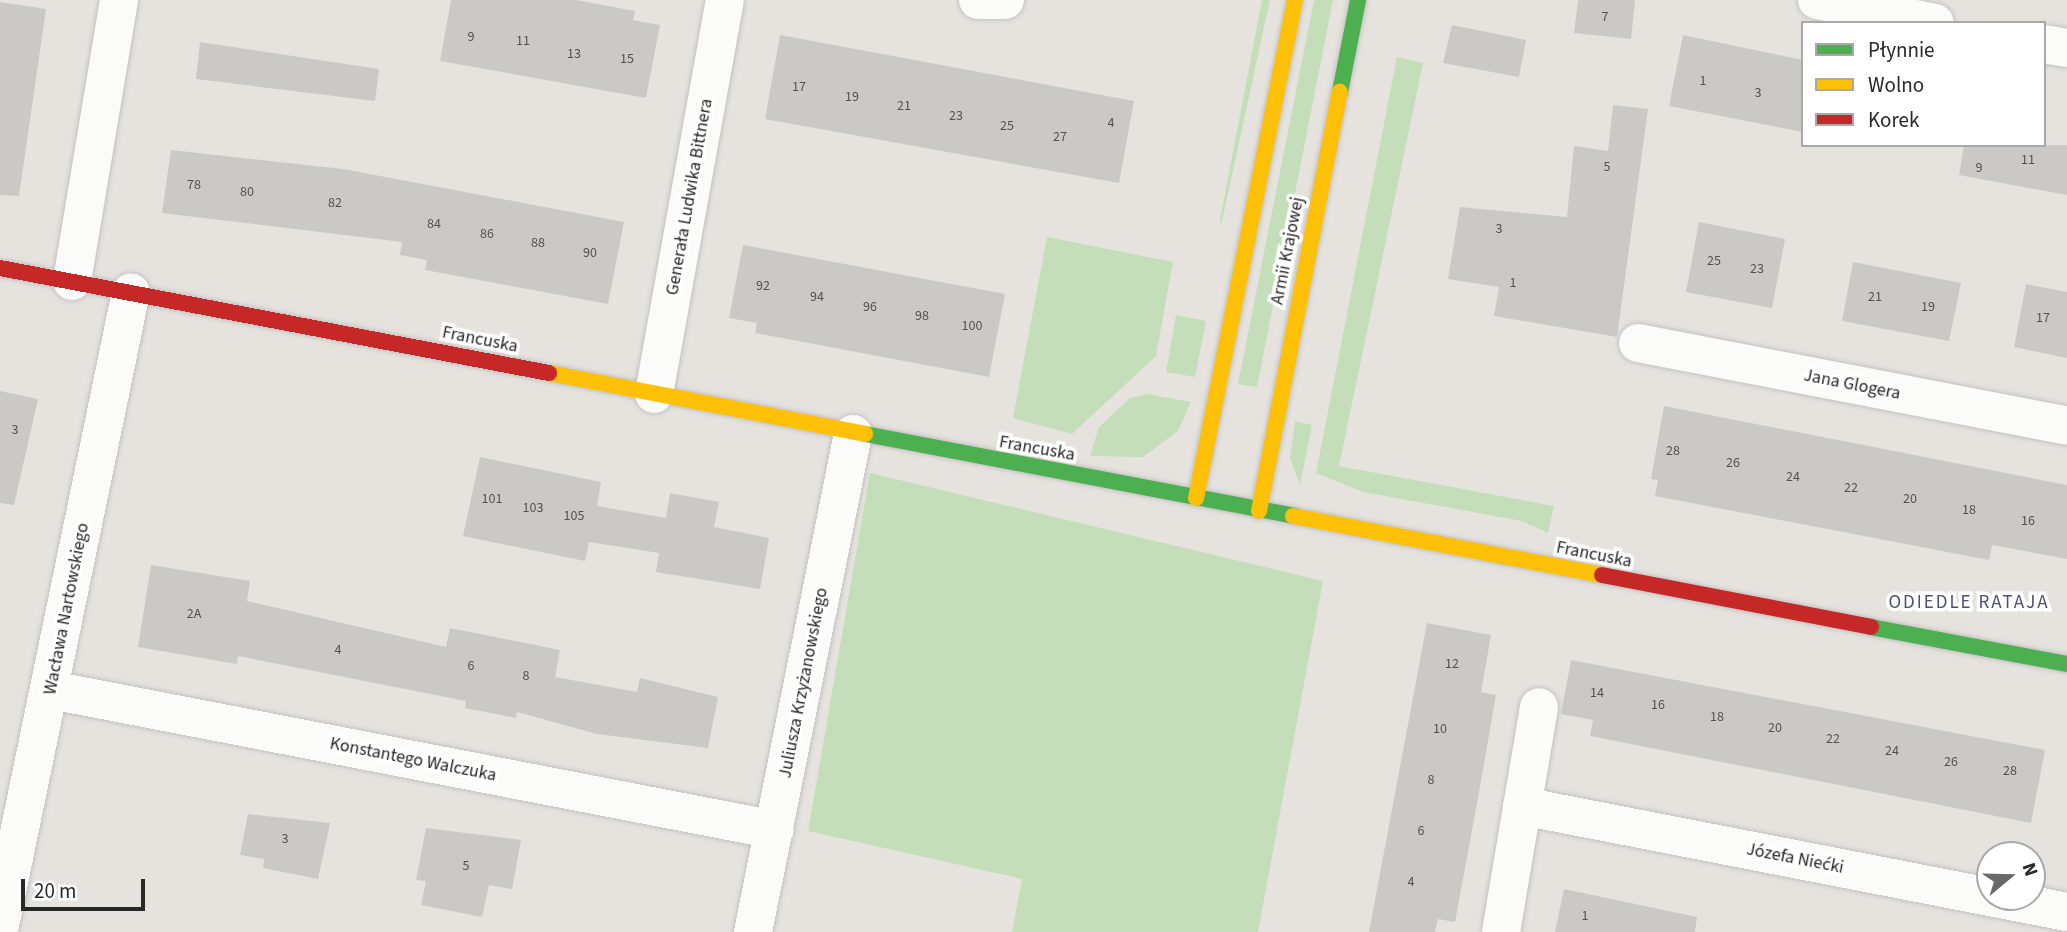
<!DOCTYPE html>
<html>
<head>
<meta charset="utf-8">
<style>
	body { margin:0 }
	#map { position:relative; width:2067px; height:932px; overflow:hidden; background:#e6e3de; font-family:"Source Sans 3",sans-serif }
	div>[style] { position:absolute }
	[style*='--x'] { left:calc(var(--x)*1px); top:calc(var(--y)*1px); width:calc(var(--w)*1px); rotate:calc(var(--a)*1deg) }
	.green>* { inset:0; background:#c5deba }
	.building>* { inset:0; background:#cbc9c5 }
	.roads { filter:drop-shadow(0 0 2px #c4c2c3) drop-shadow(0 0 2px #c4c2c3) }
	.street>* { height:38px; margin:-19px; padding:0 19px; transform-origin:19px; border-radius:19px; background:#fbfbfa }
	.fast>* { height:16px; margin:-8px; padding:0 8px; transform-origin:8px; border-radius:8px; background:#4caf50 }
	.slow>* { height:16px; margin:-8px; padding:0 8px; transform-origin:8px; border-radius:8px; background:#ffc107 }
	.jam>* { height:16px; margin:-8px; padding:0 8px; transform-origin:8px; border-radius:8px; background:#c62828 }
	span { translate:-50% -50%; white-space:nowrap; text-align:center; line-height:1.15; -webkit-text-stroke:7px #fff; paint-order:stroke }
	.number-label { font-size:14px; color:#525251 }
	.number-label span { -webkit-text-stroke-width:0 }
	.street-label { font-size:18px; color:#282828 }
	.neighbourhood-label { font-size:19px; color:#4d4f73; letter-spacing:2px }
	.legend { position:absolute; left:1801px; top:21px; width:245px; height:126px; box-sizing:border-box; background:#fff; border:2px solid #a9a9a9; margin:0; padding:9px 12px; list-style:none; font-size:21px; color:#282828 }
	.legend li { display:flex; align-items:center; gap:14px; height:35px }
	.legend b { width:35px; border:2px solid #a9a9a9 }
	.north { position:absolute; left:1976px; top:841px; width:70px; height:70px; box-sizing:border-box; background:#fff; border:2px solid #a9a9a9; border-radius:50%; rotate:71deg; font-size:19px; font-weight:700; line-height:28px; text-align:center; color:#282828 }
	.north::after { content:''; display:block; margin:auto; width:24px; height:32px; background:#6a6968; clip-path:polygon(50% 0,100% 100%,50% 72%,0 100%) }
	.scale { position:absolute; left:21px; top:879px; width:124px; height:32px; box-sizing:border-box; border:4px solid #282828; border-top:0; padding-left:9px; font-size:21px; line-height:24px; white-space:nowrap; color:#282828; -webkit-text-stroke:5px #fff; paint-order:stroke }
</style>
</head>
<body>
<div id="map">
	<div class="green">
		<i style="clip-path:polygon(1262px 0,1270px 0,1221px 226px,1220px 219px)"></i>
		<i style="clip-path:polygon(1314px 0,1333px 0,1257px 387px,1238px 384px)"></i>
		<i style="clip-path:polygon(1397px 57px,1423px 63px,1339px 466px,1554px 506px,1548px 533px,1522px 521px,1363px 492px,1316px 473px)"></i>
		<i style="clip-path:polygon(1047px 237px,1173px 262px,1156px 356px,1072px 434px,1013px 418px)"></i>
		<i style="clip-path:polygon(1176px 315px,1206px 321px,1195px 377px,1166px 372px)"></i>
		<i style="clip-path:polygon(1148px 394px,1191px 402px,1178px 431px,1143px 457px,1090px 456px,1099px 427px,1130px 398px)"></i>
		<i style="clip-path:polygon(1295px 421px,1312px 425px,1300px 485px,1290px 457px)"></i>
		<i style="clip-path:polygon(870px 473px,1323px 581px,1258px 932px,1012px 932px,1022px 879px,808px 831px)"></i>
	</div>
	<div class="building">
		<i style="clip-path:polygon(451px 0,576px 0,635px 11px,633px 20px,660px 25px,646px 98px,440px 61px)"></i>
		<i style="clip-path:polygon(1578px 0,1635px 0,1631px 39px,1574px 33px)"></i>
		<i style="clip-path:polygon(0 2px,46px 9px,19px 196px,0 195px)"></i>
		<i style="clip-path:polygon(1452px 25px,1526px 40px,1519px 77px,1443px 63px)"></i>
		<i style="clip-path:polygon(780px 35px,1134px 101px,1119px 183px,765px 119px)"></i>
		<i style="clip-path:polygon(1683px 35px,1803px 60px,1803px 132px,1669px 106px)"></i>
		<i style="clip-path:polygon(200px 42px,379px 69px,375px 101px,196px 79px)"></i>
		<i style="clip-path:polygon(1613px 105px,1648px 109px,1617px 337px,1494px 316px,1499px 287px,1448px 279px,1460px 207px,1567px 217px,1574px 146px,1608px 151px)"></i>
		<i style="clip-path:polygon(1964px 145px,2067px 145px,2067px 195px,1959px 175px)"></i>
		<i style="clip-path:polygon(171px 150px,343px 169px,624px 222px,608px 304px,425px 270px,427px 260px,400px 255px,402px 242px,162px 213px)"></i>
		<i style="clip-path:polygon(1699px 222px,1785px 239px,1772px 308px,1686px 292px)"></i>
		<i style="clip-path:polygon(743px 245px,1005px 294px,989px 377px,755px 333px,757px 323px,729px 318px)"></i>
		<i style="clip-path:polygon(1853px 262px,1961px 283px,1949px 341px,1842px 321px)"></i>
		<i style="clip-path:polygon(2026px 284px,2067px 292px,2067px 358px,2014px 347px)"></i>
		<i style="clip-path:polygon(0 391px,38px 399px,14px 505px,0 503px)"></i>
		<i style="clip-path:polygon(1664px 406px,2067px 485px,2067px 559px,1992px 545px,1989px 560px,1655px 496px,1658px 480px,1651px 479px)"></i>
		<i style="clip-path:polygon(480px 457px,601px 482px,597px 506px,666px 518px,670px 493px,719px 502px,714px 527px,769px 538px,760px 589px,656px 572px,659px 553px,589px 542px,585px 561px,463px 536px)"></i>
		<i style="clip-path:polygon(151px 565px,250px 581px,247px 601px,446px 647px,450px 628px,560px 650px,555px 677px,637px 692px,640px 678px,718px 697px,708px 748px,597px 734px,517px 712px,516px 718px,465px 708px,466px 701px,238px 656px,237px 664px,138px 647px)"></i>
		<i style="clip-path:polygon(1427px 623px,1491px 635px,1481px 692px,1496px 695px,1478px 798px,1455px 922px,1438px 919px,1435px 932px,1369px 932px)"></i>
		<i style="clip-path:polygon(1571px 660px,2045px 750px,2031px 823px,1590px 736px,1593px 720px,1561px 714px)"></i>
		<i style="clip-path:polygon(248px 814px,330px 823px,318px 879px,263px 868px,264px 859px,240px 855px)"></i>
		<i style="clip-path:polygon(426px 828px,521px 840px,512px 889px,489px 885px,482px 917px,421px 905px,426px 881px,416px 880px)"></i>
		<i style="clip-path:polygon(1564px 889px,1697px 917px,1695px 932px,1555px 932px)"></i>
	</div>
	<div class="roads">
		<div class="street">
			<i style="--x:978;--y:0;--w:27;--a:0"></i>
			<i style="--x:1817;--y:0;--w:120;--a:11"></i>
			<i style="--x:2044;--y:44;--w:23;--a:10"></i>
			<i style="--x:72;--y:281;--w:285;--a:-80.5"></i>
			<i style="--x:1638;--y:343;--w:437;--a:10.9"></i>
			<i style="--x:654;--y:394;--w:400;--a:-79.8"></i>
			<i style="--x:51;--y:690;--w:737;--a:10.94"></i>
			<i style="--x:1522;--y:806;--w:555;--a:11.01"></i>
			<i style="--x:0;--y:925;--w:646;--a:-78.31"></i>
			<i style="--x:753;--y:932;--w:508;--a:-78.65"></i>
			<i style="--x:1501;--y:932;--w:228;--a:-80.4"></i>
		</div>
		<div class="fast">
			<i style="--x:1340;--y:92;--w:94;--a:-78.9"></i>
			<i style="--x:865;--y:434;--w:436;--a:10.8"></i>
			<i style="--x:1871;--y:627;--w:199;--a:10.7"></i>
		</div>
		<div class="slow">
			<i style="--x:549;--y:373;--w:322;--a:10.9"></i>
			<i style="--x:1196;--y:498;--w:508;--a:-78.76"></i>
			<i style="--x:1259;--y:511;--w:427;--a:-79.1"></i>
			<i style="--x:1293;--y:516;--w:315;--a:10.8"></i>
		</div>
		<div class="jam">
			<i style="--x:0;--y:268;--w:559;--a:10.83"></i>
			<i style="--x:1602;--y:575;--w:274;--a:10.9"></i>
		</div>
	</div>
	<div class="number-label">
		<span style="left:1605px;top:17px">7</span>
		<span style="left:471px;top:37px">9</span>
		<span style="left:523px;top:41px">11</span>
		<span style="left:574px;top:54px">13</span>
		<span style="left:627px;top:59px">15</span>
		<span style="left:1703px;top:81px">1</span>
		<span style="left:799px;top:87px">17</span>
		<span style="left:1758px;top:93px">3</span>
		<span style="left:852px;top:97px">19</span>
		<span style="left:904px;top:106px">21</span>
		<span style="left:956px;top:116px">23</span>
		<span style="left:1111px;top:123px">4</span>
		<span style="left:1007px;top:126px">25</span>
		<span style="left:1060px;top:137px">27</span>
		<span style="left:2028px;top:160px">11</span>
		<span style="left:1607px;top:167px">5</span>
		<span style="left:1979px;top:168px">9</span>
		<span style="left:194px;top:185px">78</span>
		<span style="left:247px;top:192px">80</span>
		<span style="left:335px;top:203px">82</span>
		<span style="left:434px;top:224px">84</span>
		<span style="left:1499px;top:229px">3</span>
		<span style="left:487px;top:234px">86</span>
		<span style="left:538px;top:243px">88</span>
		<span style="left:590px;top:253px">90</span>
		<span style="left:1714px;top:261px">25</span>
		<span style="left:1757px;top:269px">23</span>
		<span style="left:1513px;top:283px">1</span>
		<span style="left:763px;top:286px">92</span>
		<span style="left:817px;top:297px">94</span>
		<span style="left:1875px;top:297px">21</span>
		<span style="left:870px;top:307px">96</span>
		<span style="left:1928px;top:307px">19</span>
		<span style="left:922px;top:316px">98</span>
		<span style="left:2043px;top:318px">17</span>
		<span style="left:972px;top:326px">100</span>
		<span style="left:15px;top:430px">3</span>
		<span style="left:1673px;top:451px">28</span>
		<span style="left:1733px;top:463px">26</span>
		<span style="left:1793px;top:477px">24</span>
		<span style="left:1851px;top:488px">22</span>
		<span style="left:492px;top:499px">101</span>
		<span style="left:1910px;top:499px">20</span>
		<span style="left:533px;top:508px">103</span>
		<span style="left:1969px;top:510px">18</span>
		<span style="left:574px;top:516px">105</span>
		<span style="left:2028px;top:521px">16</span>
		<span style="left:194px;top:614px">2A</span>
		<span style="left:338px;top:650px">4</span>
		<span style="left:1452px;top:664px">12</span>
		<span style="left:471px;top:666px">6</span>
		<span style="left:526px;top:676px">8</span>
		<span style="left:1597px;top:693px">14</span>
		<span style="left:1658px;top:705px">16</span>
		<span style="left:1717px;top:717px">18</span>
		<span style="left:1775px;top:728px">20</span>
		<span style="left:1440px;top:729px">10</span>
		<span style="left:1833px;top:739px">22</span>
		<span style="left:1892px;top:751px">24</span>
		<span style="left:1951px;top:762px">26</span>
		<span style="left:2010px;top:771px">28</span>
		<span style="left:1431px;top:780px">8</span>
		<span style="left:1421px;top:831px">6</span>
		<span style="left:285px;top:839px">3</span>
		<span style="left:466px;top:866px">5</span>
		<span style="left:1411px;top:882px">4</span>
		<span style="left:1585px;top:916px">1</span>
	</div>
	<div class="street-label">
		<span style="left:690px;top:197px;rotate:-80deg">Generała Ludwika Bittnera</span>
		<span style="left:1288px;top:251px;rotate:-79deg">Armii Krajowej</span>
		<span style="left:480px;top:340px;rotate:11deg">Francuska</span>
		<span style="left:1852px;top:385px;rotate:11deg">Jana Glogera</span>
		<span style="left:1037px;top:449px;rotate:10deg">Francuska</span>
		<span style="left:1594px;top:555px;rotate:11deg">Francuska</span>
		<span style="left:67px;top:609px;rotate:-79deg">Wacława Nartowskiego</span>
		<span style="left:804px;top:683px;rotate:-79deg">Juliusza Krzyżanowskiego</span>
		<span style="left:413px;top:760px;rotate:11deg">Konstantego Walczuka</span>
		<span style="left:1795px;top:859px;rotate:11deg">Józefa Niećki</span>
	</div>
	<div class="neighbourhood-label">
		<span style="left:1969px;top:603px">ODIEDLE RATAJA</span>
	</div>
	<ul class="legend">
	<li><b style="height:9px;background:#4caf50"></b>Płynnie</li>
	<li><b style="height:9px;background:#ffc107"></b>Wolno</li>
	<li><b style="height:9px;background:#c62828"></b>Korek</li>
	</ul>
	<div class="north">N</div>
	<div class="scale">20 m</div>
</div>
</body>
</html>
